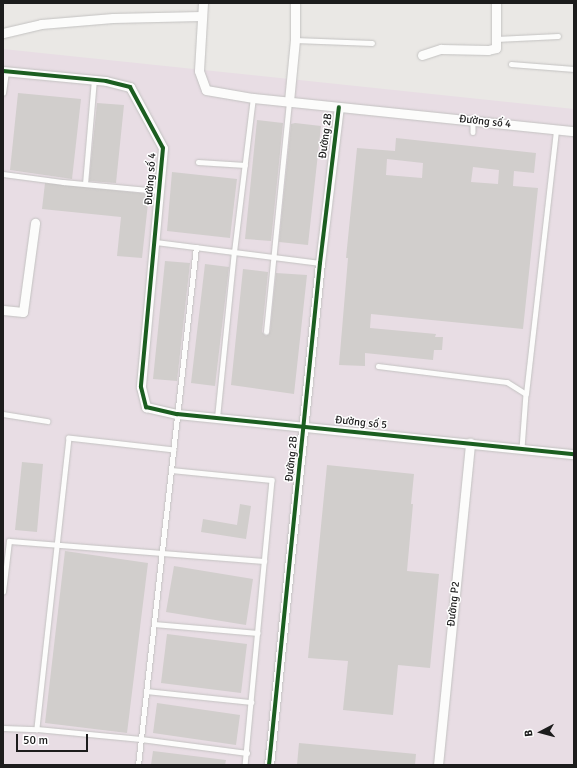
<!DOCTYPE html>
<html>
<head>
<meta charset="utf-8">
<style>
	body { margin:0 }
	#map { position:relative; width:577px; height:768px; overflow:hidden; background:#eae8e5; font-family:Signika,sans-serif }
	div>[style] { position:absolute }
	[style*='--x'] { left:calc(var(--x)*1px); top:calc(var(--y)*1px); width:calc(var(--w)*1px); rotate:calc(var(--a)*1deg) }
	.industrial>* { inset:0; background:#e8dde4 }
	.building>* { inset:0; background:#d1cecc }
	.roads { filter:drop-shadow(0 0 1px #c3c2c1) drop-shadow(0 0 1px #c3c2c1) }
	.service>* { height:4.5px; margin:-2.25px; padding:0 2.25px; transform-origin:2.25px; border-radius:2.25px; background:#fcfcfb }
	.minor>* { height:9px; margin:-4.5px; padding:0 4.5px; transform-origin:4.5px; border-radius:4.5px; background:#fcfcfb }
	.cycleway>* { height:4px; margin:-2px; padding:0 2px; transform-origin:2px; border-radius:2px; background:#1b5e20 }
	span { translate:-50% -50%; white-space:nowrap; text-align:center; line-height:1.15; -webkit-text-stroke:3px #fff; paint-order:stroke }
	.street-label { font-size:11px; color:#1c1c1c }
	.frame { position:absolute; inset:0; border:4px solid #1c1c1c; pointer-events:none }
	.north { position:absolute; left:521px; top:712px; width:40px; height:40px; -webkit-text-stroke:3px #fff; paint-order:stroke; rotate:264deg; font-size:11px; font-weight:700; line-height:16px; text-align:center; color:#1c1c1c }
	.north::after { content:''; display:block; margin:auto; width:14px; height:18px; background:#1c1c1c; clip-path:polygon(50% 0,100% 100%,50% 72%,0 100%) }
	.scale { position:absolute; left:16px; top:734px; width:72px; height:18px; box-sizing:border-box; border:2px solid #1c1c1c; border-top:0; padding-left:5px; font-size:12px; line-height:14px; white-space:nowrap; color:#1c1c1c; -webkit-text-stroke:3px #fff; paint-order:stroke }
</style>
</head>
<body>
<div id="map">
	<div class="industrial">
		<i style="clip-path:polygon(3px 49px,574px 109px,574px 765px,3px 765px)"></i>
	</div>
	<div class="building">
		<i style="clip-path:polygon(18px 93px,81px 99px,72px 179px,10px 170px)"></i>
		<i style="clip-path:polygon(97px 103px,124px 105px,116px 183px,89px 181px)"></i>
		<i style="clip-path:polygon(257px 120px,283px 123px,271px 241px,245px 239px)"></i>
		<i style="clip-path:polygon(295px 123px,321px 126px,308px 245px,279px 242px,291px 124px)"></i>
		<i style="clip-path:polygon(evenodd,396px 138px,536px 153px,534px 173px,514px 171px,513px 186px,538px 188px,523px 329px,371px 314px,370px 328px,436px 334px,435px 337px,443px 337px,442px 350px,434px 350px,433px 360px,365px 353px,365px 366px,339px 365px,348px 258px,346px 258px,357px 148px,395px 151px,396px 138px,387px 159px,423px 163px,422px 178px,386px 175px,387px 159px,396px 138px,473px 167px,499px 170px,498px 184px,471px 182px,473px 167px)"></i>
		<i style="clip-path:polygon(172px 172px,237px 179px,230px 238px,167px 231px)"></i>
		<i style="clip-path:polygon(45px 183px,149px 194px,142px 258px,117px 256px,121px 217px,42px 209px)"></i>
		<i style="clip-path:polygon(165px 261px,190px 263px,177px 381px,153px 379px)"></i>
		<i style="clip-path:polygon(205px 264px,229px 267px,215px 386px,191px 383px)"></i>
		<i style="clip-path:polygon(243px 269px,268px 272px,262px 332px,266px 336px,270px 332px,276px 273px,307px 275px,294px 394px,231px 385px)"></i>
		<i style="clip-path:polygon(22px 462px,43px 464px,37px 532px,15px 530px)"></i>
		<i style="clip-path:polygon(327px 465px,414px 474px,411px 504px,413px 504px,407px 571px,439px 574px,430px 668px,398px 665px,393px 715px,343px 710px,348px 661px,308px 658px)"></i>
		<i style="clip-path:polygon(240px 504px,251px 506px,246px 539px,201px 532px,203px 519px,237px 525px)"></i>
		<i style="clip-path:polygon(65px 551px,148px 563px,127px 733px,45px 723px)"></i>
		<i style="clip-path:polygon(174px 566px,253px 579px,246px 625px,166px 612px)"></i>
		<i style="clip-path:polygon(167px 634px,247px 644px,241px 693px,161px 683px)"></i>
		<i style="clip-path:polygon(157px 703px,240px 715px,236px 745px,153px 733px)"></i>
		<i style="clip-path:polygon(299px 743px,416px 754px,415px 765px,297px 765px)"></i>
		<i style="clip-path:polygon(153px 751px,226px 760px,225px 765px,151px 765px)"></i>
	</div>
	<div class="roads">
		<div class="service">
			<i style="--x:496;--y:39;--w:62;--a:-2.8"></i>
			<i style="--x:295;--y:40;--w:77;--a:2.2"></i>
			<i style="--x:511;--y:64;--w:63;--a:4.5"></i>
			<i style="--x:3;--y:93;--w:22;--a:-82"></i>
			<i style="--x:473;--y:120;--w:12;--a:90"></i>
			<i style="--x:198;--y:162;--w:47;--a:3.7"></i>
			<i style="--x:3;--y:174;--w:61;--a:7.6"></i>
			<i style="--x:63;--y:182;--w:96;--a:5.4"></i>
			<i style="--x:85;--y:184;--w:104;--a:-85.1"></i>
			<i style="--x:156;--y:242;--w:165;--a:7.3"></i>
			<i style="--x:266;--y:332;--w:232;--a:-84.3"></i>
			<i style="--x:378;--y:366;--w:130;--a:7.1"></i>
			<i style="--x:507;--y:382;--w:22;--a:32"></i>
			<i style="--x:526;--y:394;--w:55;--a:94.2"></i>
			<i style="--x:526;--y:394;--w:267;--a:-83.5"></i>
			<i style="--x:3;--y:414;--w:45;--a:9"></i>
			<i style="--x:217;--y:418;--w:167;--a:-84.2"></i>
			<i style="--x:234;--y:252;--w:155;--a:-83"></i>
			<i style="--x:174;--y:450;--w:106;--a:-173.5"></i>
			<i style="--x:69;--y:438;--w:293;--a:96.3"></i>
			<i style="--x:37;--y:729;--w:104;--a:5.5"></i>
			<i style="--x:141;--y:739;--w:107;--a:7.5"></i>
			<i style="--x:171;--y:470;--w:101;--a:5.7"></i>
			<i style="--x:272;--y:480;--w:286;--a:95.4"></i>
			<i style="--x:3;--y:592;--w:51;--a:-83.3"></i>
			<i style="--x:9;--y:541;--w:256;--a:4.5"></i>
			<i style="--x:154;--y:624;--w:104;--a:4.9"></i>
			<i style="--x:146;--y:691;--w:106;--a:6"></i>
			<i style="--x:3;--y:728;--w:34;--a:2"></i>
			<i style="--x:138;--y:765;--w:521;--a:-83.61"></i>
		</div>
		<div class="minor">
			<i style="--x:203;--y:3;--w:68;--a:93.4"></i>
			<i style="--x:199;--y:71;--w:20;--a:70"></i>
			<i style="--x:206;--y:90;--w:48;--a:9.7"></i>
			<i style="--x:253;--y:98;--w:323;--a:5.9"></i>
			<i style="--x:3;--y:33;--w:39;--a:-13"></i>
			<i style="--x:41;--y:24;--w:72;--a:-4.8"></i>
			<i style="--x:113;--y:18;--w:88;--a:-1.3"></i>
			<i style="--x:422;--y:55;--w:20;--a:-18"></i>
			<i style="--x:441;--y:49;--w:47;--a:1.2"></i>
			<i style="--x:488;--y:50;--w:8;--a:-14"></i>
			<i style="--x:496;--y:48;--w:45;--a:-90"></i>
			<i style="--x:3;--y:71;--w:103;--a:5.5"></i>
			<i style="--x:106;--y:81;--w:25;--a:14"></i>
			<i style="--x:130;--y:87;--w:69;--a:61.6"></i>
			<i style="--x:163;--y:148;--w:240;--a:95.3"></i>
			<i style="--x:141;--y:387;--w:21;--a:76"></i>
			<i style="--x:146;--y:407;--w:32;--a:13"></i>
			<i style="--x:177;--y:414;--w:399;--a:5.8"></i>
			<i style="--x:289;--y:101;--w:61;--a:-84.4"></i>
			<i style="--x:295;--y:40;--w:37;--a:-90"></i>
			<i style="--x:3;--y:310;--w:20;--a:6"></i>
			<i style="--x:23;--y:312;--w:90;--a:-82.3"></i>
			<i style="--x:269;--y:765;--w:505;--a:-84.2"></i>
			<i style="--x:320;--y:263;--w:157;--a:-83.1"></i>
			<i style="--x:438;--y:765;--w:324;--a:-84.3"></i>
		</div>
	</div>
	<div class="cycleway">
		<i style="--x:3;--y:71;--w:103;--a:5.5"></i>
		<i style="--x:106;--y:81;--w:25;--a:14"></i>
		<i style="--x:130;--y:87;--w:69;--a:61.6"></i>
		<i style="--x:163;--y:148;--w:240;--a:95.3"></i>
		<i style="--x:141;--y:387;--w:21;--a:76"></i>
		<i style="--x:146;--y:407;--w:32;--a:13"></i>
		<i style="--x:177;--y:414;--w:399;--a:5.8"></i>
		<i style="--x:269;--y:765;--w:505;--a:-84.2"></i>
		<i style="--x:320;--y:263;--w:157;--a:-83.1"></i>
	</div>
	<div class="street-label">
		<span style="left:485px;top:122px;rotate:6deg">Đường số 4</span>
		<span style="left:326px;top:136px;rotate:-83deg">Đường 2B</span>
		<span style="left:151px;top:179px;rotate:-86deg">Đường số 4</span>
		<span style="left:361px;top:423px;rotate:6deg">Đường số 5</span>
		<span style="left:292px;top:459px;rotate:-84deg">Đường 2B</span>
		<span style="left:454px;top:604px;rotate:-84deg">Đường P2</span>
	</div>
	<div class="frame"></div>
	<div class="north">B</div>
	<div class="scale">50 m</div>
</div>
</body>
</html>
